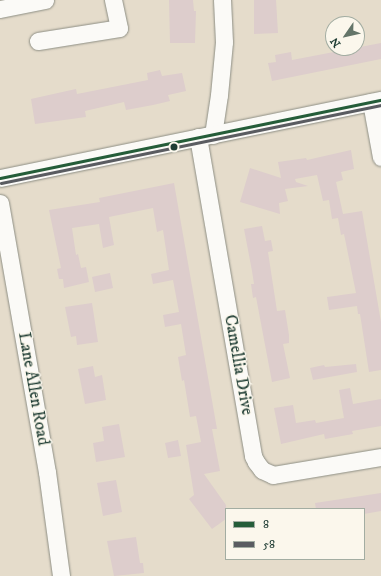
<!DOCTYPE html>
<html>
<head>
<meta charset="utf-8">
<style>
	body { margin:0 }
	#map { position:relative; width:381px; height:576px; overflow:hidden; background:#e5dccb; font-family:"IM FELL DW Pica",serif }
	div>[style] { position:absolute }
	[style*='--x'] { left:calc(var(--x)*1px); top:calc(var(--y)*1px); width:calc(var(--w)*1px); rotate:calc(var(--a)*1deg) }
	.building>* { inset:0; background:#ddcdcc }
	.roads { filter:drop-shadow(0 0 1px #8d8e84) drop-shadow(0 0 1px #8d8e84) }
	.minor>* { height:17px; margin:-8.5px; padding:0 8.5px; transform-origin:8.5px; border-radius:8.5px; background:#fbfaf7 }
	.bus-1>* { height:3px; margin:-1.5px; padding:0 1.5px; transform-origin:1.5px; border-radius:1.5px; background:#255d39 }
	.bus-2>* { height:3px; margin:-1.5px; padding:0 1.5px; transform-origin:1.5px; border-radius:1.5px; background:#5a5c61 }
	.dots>* { width:11px; height:11px; translate:-50% -50%; box-sizing:border-box; border:2px solid #fbf7ec; border-radius:50% }
	span { translate:-50% -50%; white-space:nowrap; text-align:center; line-height:1.15; -webkit-text-stroke:3px #fbf7ec; paint-order:stroke }
	.street-label { font-size:17px; color:#1f3d34 }
	.legend { position:absolute; left:225px; top:508px; width:140px; height:52px; box-sizing:border-box; background:#fbf7ec; border:1px solid #a3ada2; margin:0; padding:5px 7px; list-style:none; font-size:12px; color:#1f3d34 }
	.legend li { display:flex; align-items:center; gap:8px; height:20px }
	.legend b { width:20px; border:1px solid #a3ada2 }
	.north { position:absolute; left:325px; top:16px; width:40px; height:40px; box-sizing:border-box; background:#fbf7ec; border:1px solid #a3ada2; border-radius:50%; rotate:236deg; font-size:11px; font-weight:700; line-height:16px; text-align:center; color:#1f3d34 }
	.north::after { content:''; display:block; margin:auto; width:14px; height:18px; background:#647569; clip-path:polygon(50% 0,100% 100%,50% 72%,0 100%) }
</style>
</head>
<body>
<div id="map">
	<div class="building">
		<i style="clip-path:polygon(169px 0,193px 0,194px 11px,196px 11px,195px 43px,170px 43px)"></i>
		<i style="clip-path:polygon(254px 0,276px 0,278px 33px,254px 34px)"></i>
		<i style="clip-path:polygon(381px 43px,381px 59px,272px 81px,268px 63px,276px 62px,275px 55px,291px 52px,292px 60px)"></i>
		<i style="clip-path:polygon(160px 70px,162px 76px,182px 73px,186px 91px,168px 95px,170px 101px,153px 105px,126px 110px,124px 102px,85px 111px,86px 117px,35px 124px,31px 99px,76px 89px,77px 94px,148px 80px,147px 73px)"></i>
		<i style="clip-path:polygon(351px 150px,354px 169px,341px 172px,343px 180px,336px 182px,343px 214px,362px 211px,365px 229px,381px 322px,381px 370px,369px 372px,360px 314px,358px 314px,357px 306px,329px 310px,327px 297px,356px 293px,344px 234px,341px 235px,338px 218px,332px 219px,329px 200px,323px 201px,317px 175px,295px 179px,296px 182px,308px 186px,285px 189px,288px 201px,279px 203px,280px 214px,240px 202px,250px 168px,281px 178px,278px 162px,306px 158px,307px 160px)"></i>
		<i style="clip-path:polygon(174px 183px,217px 429px,212px 429px,220px 471px,204px 474px,226px 505px,226px 519px,212px 529px,189px 499px,194px 495px,186px 445px,201px 442px,196px 416px,190px 417px,184px 380px,182px 381px,178px 357px,186px 355px,181px 324px,165px 327px,163px 315px,179px 312px,173px 280px,153px 284px,151px 274px,169px 270px,163px 230px,157px 232px,153px 208px,109px 217px,114px 245px,103px 248px,99px 224px,72px 228px,76px 255px,78px 254px,81px 268px,86px 267px,89px 282px,64px 288px,63px 279px,59px 279px,57px 269px,61px 268px,49px 210px,100px 202px,99px 198px)"></i>
		<i style="clip-path:polygon(262px 226px,265px 241px,271px 240px,273px 251px,268px 252px,277px 311px,285px 310px,289px 335px,289px 343px,283px 344px,290px 378px,272px 382px,256px 297px,253px 298px,251px 284px,254px 284px,252px 271px,244px 229px)"></i>
		<i style="clip-path:polygon(110px 273px,113px 288px,95px 292px,92px 277px)"></i>
		<i style="clip-path:polygon(92px 303px,98px 342px,77px 345px,76px 336px,71px 337px,65px 307px)"></i>
		<i style="clip-path:polygon(356px 364px,357px 372px,313px 380px,310px 368px,324px 365px,325px 367px)"></i>
		<i style="clip-path:polygon(93px 366px,95px 377px,102px 375px,106px 400px,85px 404px,78px 369px)"></i>
		<i style="clip-path:polygon(350px 388px,353px 404px,381px 399px,381px 426px,352px 431px,353px 434px,325px 439px,324px 434px,281px 444px,274px 408px,293px 405px,296px 423px,315px 420px,316px 423px,344px 418px,339px 390px)"></i>
		<i style="clip-path:polygon(119px 424px,125px 457px,96px 462px,93px 443px,104px 441px,102px 427px)"></i>
		<i style="clip-path:polygon(178px 440px,181px 456px,168px 458px,165px 443px)"></i>
		<i style="clip-path:polygon(116px 480px,122px 512px,103px 516px,97px 483px)"></i>
		<i style="clip-path:polygon(381px 493px,381px 511px,364px 514px,364px 509px,316px 509px,315px 503px)"></i>
		<i style="clip-path:polygon(136px 537px,140px 563px,143px 563px,144px 573px,114px 576px,107px 541px)"></i>
	</div>
	<div class="roads">
		<div class="minor">
			<i style="--x:0;--y:9;--w:46;--a:-11.3"></i>
			<i style="--x:38;--y:41;--w:82;--a:-9.1"></i>
			<i style="--x:119;--y:28;--w:29;--a:-102"></i>
			<i style="--x:371;--y:102;--w:56;--a:79.7"></i>
			<i style="--x:213;--y:135;--w:40;--a:-81.5"></i>
			<i style="--x:219;--y:95;--w:53;--a:-84.6"></i>
			<i style="--x:224;--y:42;--w:42;--a:-92.7"></i>
			<i style="--x:198;--y:137;--w:324;--a:80.2"></i>
			<i style="--x:253;--y:456;--w:7;--a:63"></i>
			<i style="--x:256;--y:462;--w:10;--a:53"></i>
			<i style="--x:262;--y:470;--w:12;--a:24"></i>
			<i style="--x:273;--y:475;--w:109;--a:-9.5"></i>
			<i style="--x:0;--y:178;--w:389;--a:-11.6"></i>
			<i style="--x:0;--y:203;--w:273;--a:80.1"></i>
			<i style="--x:47;--y:472;--w:105;--a:82.3"></i>
		</div>
	</div>
	<div class="bus-1">
		<i style="--x:0;--y:178;--w:389;--a:-11.6"></i>
	</div>
	<div class="bus-2">
		<i style="--x:1;--y:183;--w:388;--a:-11.6"></i>
	</div>
	<div class="dots">
		<i style="left:174px;top:147px;background:#1f3d34"></i>
	</div>
	<div class="street-label">
		<span style="left:238px;top:365px;rotate:80deg">Camellia Drive</span>
		<span style="left:33px;top:389px;rotate:80deg">Lane Allen Road</span>
	</div>
	<ul class="legend">
	<li><b style="height:5px;background:#255d39"></b>8</li>
	<li><b style="height:5px;background:#5a5c61"></b>58</li>
	</ul>
	<div class="north">N</div>
</div>
</body>
</html>
